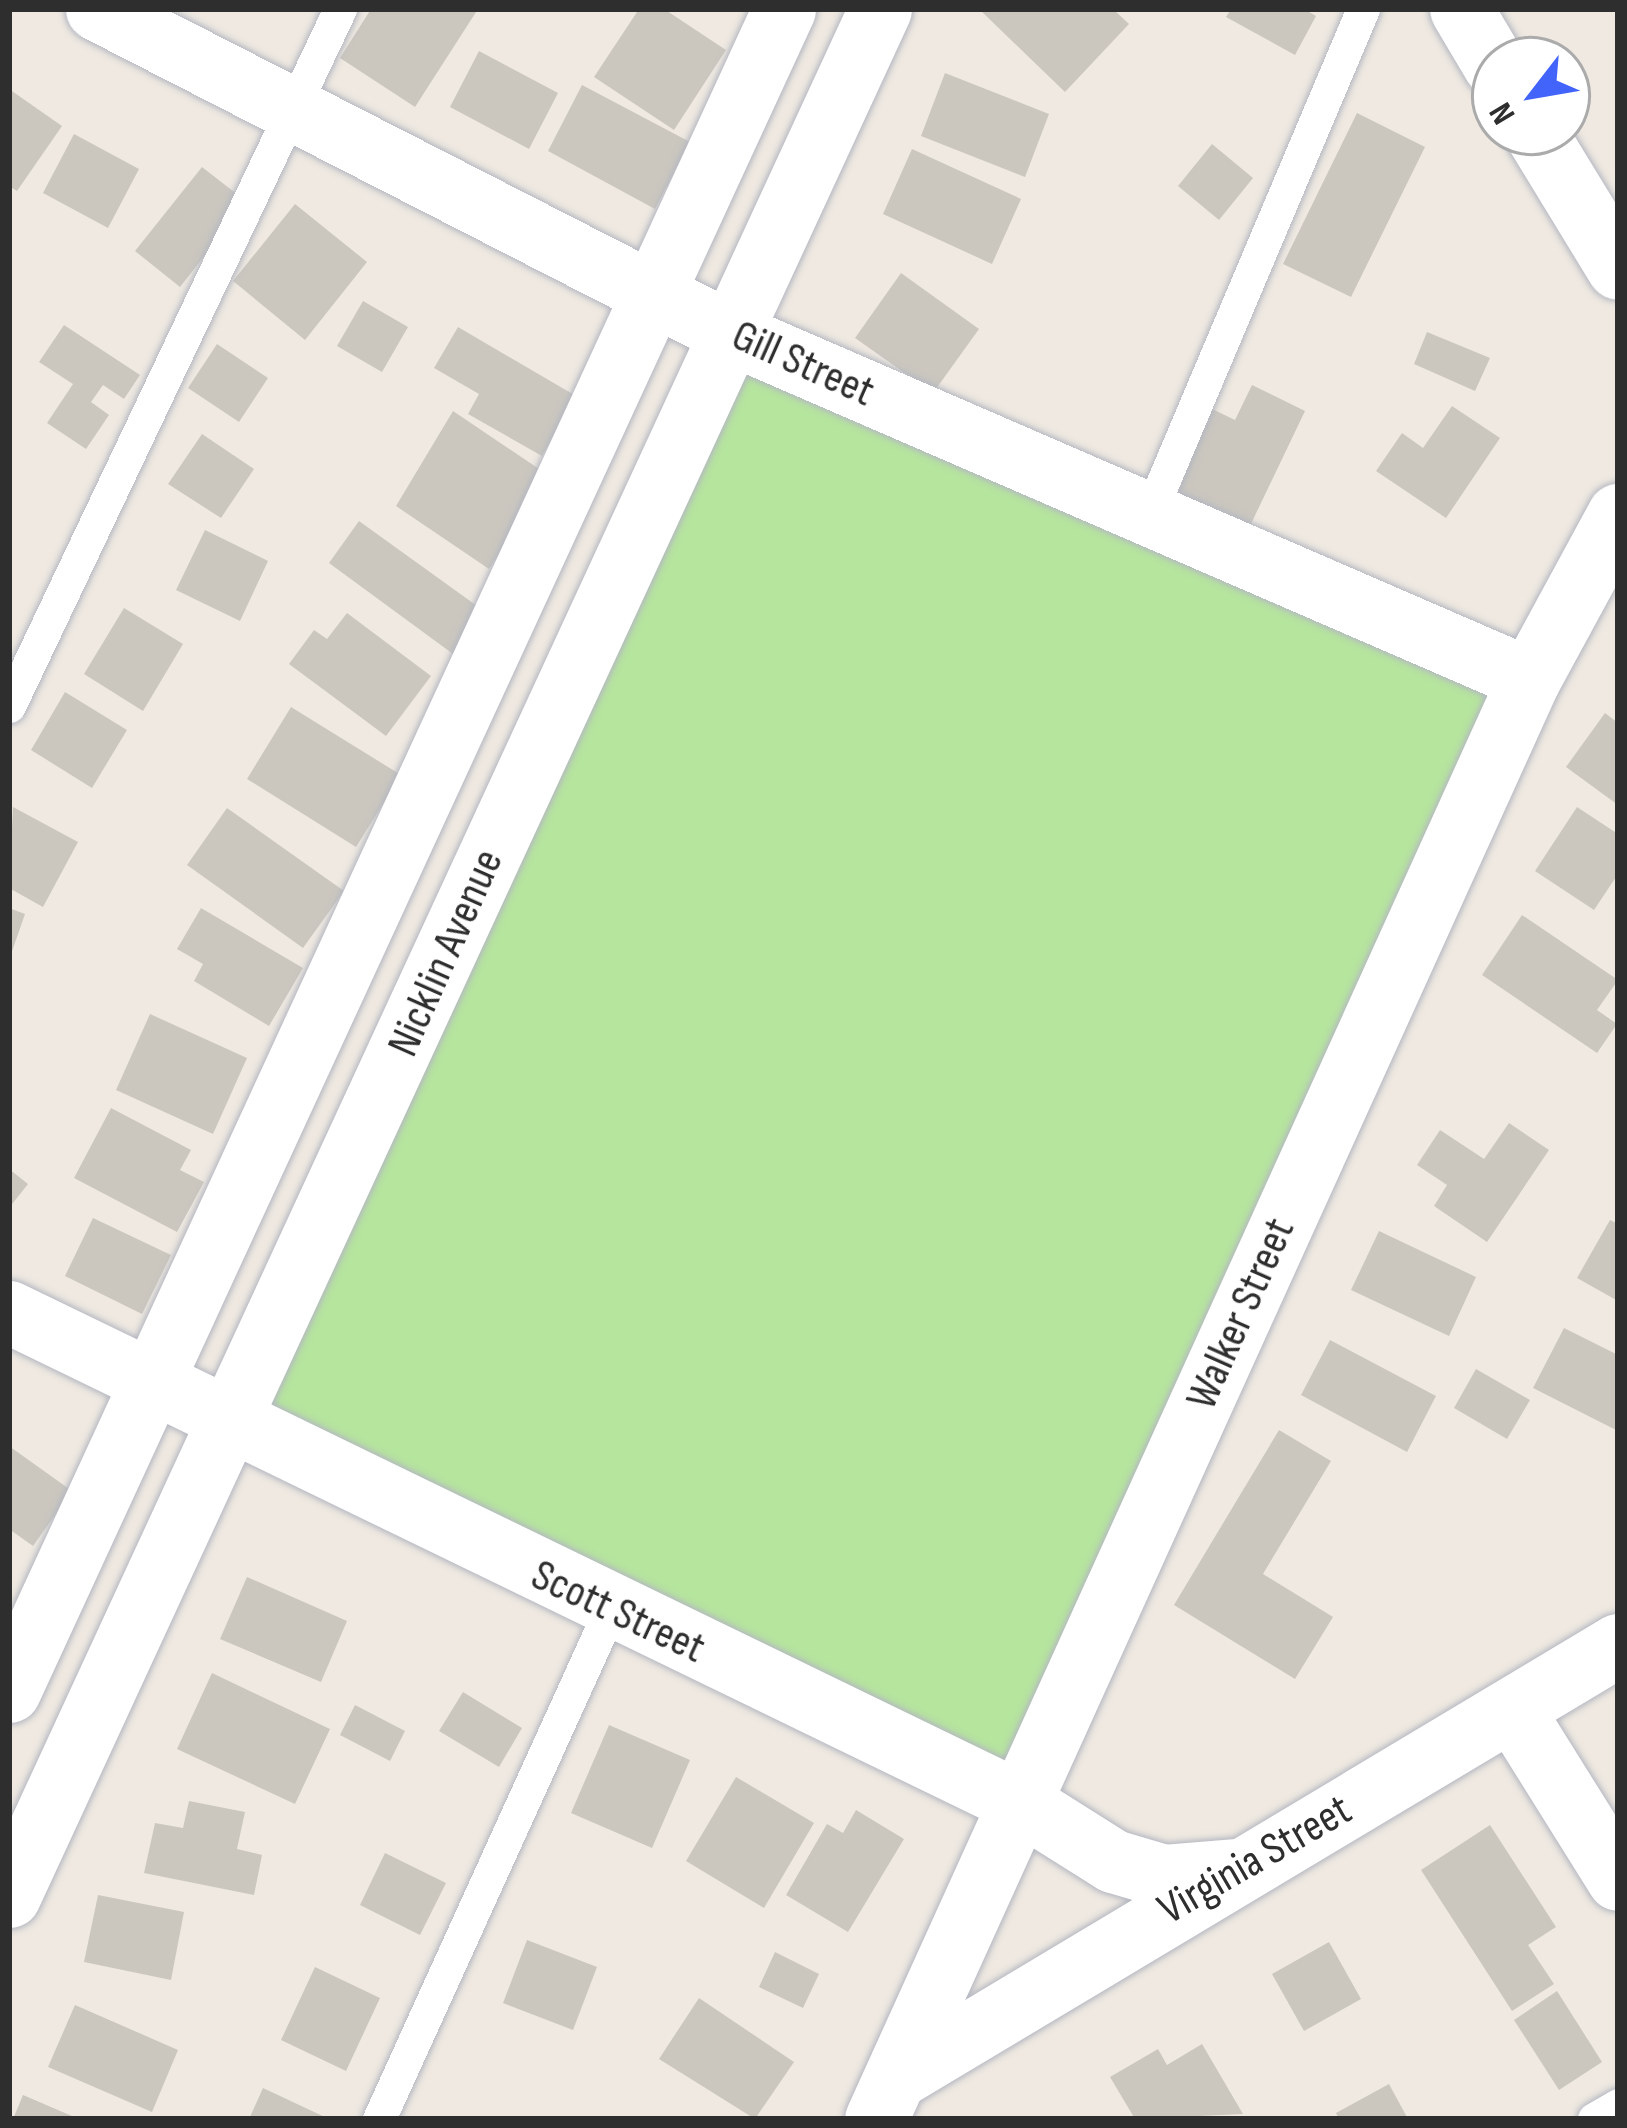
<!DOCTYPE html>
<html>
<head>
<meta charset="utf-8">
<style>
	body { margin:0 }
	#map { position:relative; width:1627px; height:2128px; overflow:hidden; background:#efe9e1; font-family:"Sofia Sans Condensed",sans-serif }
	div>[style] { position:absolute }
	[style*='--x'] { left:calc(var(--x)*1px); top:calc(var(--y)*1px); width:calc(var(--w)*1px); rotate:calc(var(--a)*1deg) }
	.green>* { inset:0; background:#b6e59e }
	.building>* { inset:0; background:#cbc7bf }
	.roads { filter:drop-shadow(0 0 3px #b4b7c1) drop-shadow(0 0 3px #b4b7c1) }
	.service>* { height:33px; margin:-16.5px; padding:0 16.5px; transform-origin:16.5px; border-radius:16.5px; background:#fff }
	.minor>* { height:63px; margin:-31.5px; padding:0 31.5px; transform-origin:31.5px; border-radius:31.5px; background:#fff }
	span { translate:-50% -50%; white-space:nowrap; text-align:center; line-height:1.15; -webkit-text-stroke:10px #fff; paint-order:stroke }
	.street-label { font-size:45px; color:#2e2e2e }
	.frame { position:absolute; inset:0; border:12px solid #2e2e2e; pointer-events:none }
	.north { position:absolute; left:1471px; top:36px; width:120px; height:120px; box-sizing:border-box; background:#fff; border:3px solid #ababab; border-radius:50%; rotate:239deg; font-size:33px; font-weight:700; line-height:48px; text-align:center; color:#2e2e2e }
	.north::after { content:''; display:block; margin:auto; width:42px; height:54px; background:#4264fb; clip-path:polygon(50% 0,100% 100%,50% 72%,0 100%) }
</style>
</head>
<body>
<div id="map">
	<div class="green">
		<i style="clip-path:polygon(726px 331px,1529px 679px,1021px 1803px,232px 1429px)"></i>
	</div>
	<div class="building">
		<i style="clip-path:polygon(371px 9px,478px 9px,415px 107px,340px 58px)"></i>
		<i style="clip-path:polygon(639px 9px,664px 9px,726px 50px,674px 130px,594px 77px)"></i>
		<i style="clip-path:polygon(979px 9px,1113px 9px,1129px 24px,1065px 92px)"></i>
		<i style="clip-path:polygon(1231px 9px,1304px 9px,1316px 16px,1295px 55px,1226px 17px)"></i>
		<i style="clip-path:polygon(479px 51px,558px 93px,529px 149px,450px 107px)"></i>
		<i style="clip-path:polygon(945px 73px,1049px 114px,1025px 177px,921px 136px)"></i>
		<i style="clip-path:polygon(582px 85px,690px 142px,655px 209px,548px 151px)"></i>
		<i style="clip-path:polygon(9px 89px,62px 126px,17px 191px,9px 186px)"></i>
		<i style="clip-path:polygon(1357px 113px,1425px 147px,1351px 297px,1283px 264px)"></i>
		<i style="clip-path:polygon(74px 134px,139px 169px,108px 228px,43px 193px)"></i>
		<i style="clip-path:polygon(1212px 144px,1253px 178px,1219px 220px,1178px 186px)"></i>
		<i style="clip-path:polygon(912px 149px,1021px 199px,992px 264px,883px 214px)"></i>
		<i style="clip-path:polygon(202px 167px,247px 202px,180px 287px,135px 251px)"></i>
		<i style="clip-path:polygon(295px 204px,367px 262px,305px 340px,233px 281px)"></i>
		<i style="clip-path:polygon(901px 273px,979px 329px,933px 393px,855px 338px)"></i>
		<i style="clip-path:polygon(363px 301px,408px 327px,382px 372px,337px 346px)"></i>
		<i style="clip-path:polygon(64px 325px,140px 375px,124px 399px,103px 385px,91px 402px,109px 415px,86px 449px,47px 423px,73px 384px,39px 362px)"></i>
		<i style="clip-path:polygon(458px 327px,576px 396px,542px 456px,468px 414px,479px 394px,434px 368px)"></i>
		<i style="clip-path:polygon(1427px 332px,1490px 358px,1475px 391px,1414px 364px)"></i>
		<i style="clip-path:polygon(217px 344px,268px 378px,239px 422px,188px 388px)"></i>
		<i style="clip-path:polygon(1252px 385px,1305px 411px,1249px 528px,1167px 488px,1206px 406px,1235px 420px)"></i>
		<i style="clip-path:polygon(1452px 406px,1500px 438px,1446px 518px,1376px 471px,1402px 433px,1423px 448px)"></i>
		<i style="clip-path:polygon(453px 411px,551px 477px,489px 569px,396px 506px)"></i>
		<i style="clip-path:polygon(202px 434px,254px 469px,221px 518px,168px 484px)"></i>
		<i style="clip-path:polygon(359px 521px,484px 611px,453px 654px,329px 563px)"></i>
		<i style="clip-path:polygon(205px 530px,268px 561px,240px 621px,176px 590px)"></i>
		<i style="clip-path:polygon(124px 608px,183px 644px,143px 711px,84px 674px)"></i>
		<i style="clip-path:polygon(347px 613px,431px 676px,386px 736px,289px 664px,314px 630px,327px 639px)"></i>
		<i style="clip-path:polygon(65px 692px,127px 730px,92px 788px,31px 750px)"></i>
		<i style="clip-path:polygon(291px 707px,401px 775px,356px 847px,247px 779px)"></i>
		<i style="clip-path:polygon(1605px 713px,1618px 723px,1618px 805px,1566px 767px)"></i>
		<i style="clip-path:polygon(13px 807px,78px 842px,43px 907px,9px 888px)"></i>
		<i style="clip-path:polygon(1577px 807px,1618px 834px,1618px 874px,1594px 910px,1535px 871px)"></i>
		<i style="clip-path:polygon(227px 808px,344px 891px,303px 948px,187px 865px)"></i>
		<i style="clip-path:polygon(9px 908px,25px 914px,10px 957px,9px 957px)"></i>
		<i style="clip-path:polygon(201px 908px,303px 968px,269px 1026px,194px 981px,203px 964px,177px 949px)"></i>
		<i style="clip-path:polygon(1522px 915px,1618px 980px,1597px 1010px,1617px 1024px,1597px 1053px,1482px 975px)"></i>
		<i style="clip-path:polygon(150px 1014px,247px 1058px,213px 1134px,116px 1090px)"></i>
		<i style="clip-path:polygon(111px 1108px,191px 1150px,180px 1170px,204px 1182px,177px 1232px,74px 1178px)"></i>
		<i style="clip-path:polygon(1509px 1123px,1549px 1150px,1487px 1242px,1434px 1206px,1447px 1185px,1417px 1165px,1440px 1130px,1484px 1159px)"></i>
		<i style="clip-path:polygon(9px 1169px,28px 1184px,9px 1208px)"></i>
		<i style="clip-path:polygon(93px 1218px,171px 1255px,142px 1314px,65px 1276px)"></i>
		<i style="clip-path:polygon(1610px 1220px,1618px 1224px,1618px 1301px,1577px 1278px)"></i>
		<i style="clip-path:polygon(1379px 1231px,1476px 1277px,1449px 1336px,1351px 1290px)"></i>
		<i style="clip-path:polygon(1564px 1328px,1618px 1355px,1618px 1431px,1533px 1388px)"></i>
		<i style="clip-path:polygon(1330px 1340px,1436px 1396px,1407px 1452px,1301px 1395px)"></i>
		<i style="clip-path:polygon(1476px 1369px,1530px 1400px,1507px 1439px,1454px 1408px)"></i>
		<i style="clip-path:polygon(1279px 1430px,1331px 1461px,1263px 1574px,1333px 1617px,1295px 1679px,1174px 1605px)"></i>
		<i style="clip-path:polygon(9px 1446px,72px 1491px,33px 1546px,9px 1529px)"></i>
		<i style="clip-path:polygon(247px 1577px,347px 1621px,321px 1682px,220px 1639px)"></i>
		<i style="clip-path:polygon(212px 1673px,330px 1729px,295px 1804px,177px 1749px)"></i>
		<i style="clip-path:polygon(463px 1692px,522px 1728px,499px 1767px,439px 1731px)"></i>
		<i style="clip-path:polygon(355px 1705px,405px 1731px,390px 1761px,340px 1735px)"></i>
		<i style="clip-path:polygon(609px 1725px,690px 1760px,652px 1848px,571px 1813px)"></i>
		<i style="clip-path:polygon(736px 1777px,814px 1823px,764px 1908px,686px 1861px)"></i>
		<i style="clip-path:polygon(189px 1801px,245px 1812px,237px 1849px,262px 1855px,254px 1895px,144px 1873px,155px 1823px,183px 1828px)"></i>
		<i style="clip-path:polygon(856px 1810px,904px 1839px,848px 1932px,786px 1895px,827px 1824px,843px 1833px)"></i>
		<i style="clip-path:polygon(1490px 1825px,1556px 1927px,1528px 1945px,1554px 1984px,1512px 2011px,1421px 1870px)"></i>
		<i style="clip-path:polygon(385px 1853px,446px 1883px,420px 1935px,360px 1905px)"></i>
		<i style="clip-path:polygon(98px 1895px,184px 1912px,171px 1980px,84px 1962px)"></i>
		<i style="clip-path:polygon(527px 1940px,597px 1967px,573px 2030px,503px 2003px)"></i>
		<i style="clip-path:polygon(1329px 1942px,1361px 1999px,1304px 2031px,1272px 1974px)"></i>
		<i style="clip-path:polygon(775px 1952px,819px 1974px,803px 2008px,759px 1987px)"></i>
		<i style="clip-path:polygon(315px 1967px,380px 1998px,346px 2071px,281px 2040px)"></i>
		<i style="clip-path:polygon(1557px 1991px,1602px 2062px,1559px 2090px,1514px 2020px)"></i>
		<i style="clip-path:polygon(699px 1998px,794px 2062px,755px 2119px,659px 2059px)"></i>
		<i style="clip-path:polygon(75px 2005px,178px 2050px,152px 2112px,48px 2067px)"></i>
		<i style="clip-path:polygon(1202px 2044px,1243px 2114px,1135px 2119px,1110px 2077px,1158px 2049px,1167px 2065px)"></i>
		<i style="clip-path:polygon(1389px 2084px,1408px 2119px,1339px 2119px,1336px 2113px)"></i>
		<i style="clip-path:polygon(263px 2088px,329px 2119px,249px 2119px)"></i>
		<i style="clip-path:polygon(23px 2095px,79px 2119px,13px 2119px)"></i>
	</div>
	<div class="roads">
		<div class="service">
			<i style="--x:1149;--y:515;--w:549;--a:-67.08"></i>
			<i style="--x:9;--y:706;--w:772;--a:-64.6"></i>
			<i style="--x:379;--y:2119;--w:561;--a:-65.58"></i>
			<i style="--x:1594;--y:2119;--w:28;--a:-30"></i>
		</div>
		<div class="minor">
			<i style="--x:97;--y:9;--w:707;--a:27.11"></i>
			<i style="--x:726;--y:331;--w:875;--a:23.43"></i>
			<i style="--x:1461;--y:9;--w:66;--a:59.2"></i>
			<i style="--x:1535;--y:132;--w:159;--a:58.6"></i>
			<i style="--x:9;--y:1312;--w:1125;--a:25.88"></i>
			<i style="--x:1021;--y:1803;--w:109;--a:32.2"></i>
			<i style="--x:1113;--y:1861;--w:53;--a:16.4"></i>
			<i style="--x:1164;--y:1876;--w:71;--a:-4.8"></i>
			<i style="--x:9;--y:1691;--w:1852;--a:-65.26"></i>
			<i style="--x:1513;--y:1711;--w:198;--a:58"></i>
			<i style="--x:9;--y:1896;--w:2078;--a:-65.22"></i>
			<i style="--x:895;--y:2078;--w:843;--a:-30.92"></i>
			<i style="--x:876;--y:2119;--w:1581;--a:-65.61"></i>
			<i style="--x:1529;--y:679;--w:187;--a:-61.5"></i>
		</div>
	</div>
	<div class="street-label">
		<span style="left:803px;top:364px;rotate:24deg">Gill Street</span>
		<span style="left:446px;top:953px;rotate:-66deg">Nicklin Avenue</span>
		<span style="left:1241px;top:1314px;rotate:-66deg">Walker Street</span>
		<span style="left:618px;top:1612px;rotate:25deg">Scott Street</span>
		<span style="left:1255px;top:1860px;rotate:-30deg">Virginia Street</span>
	</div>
	<div class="frame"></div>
	<div class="north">N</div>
</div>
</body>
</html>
